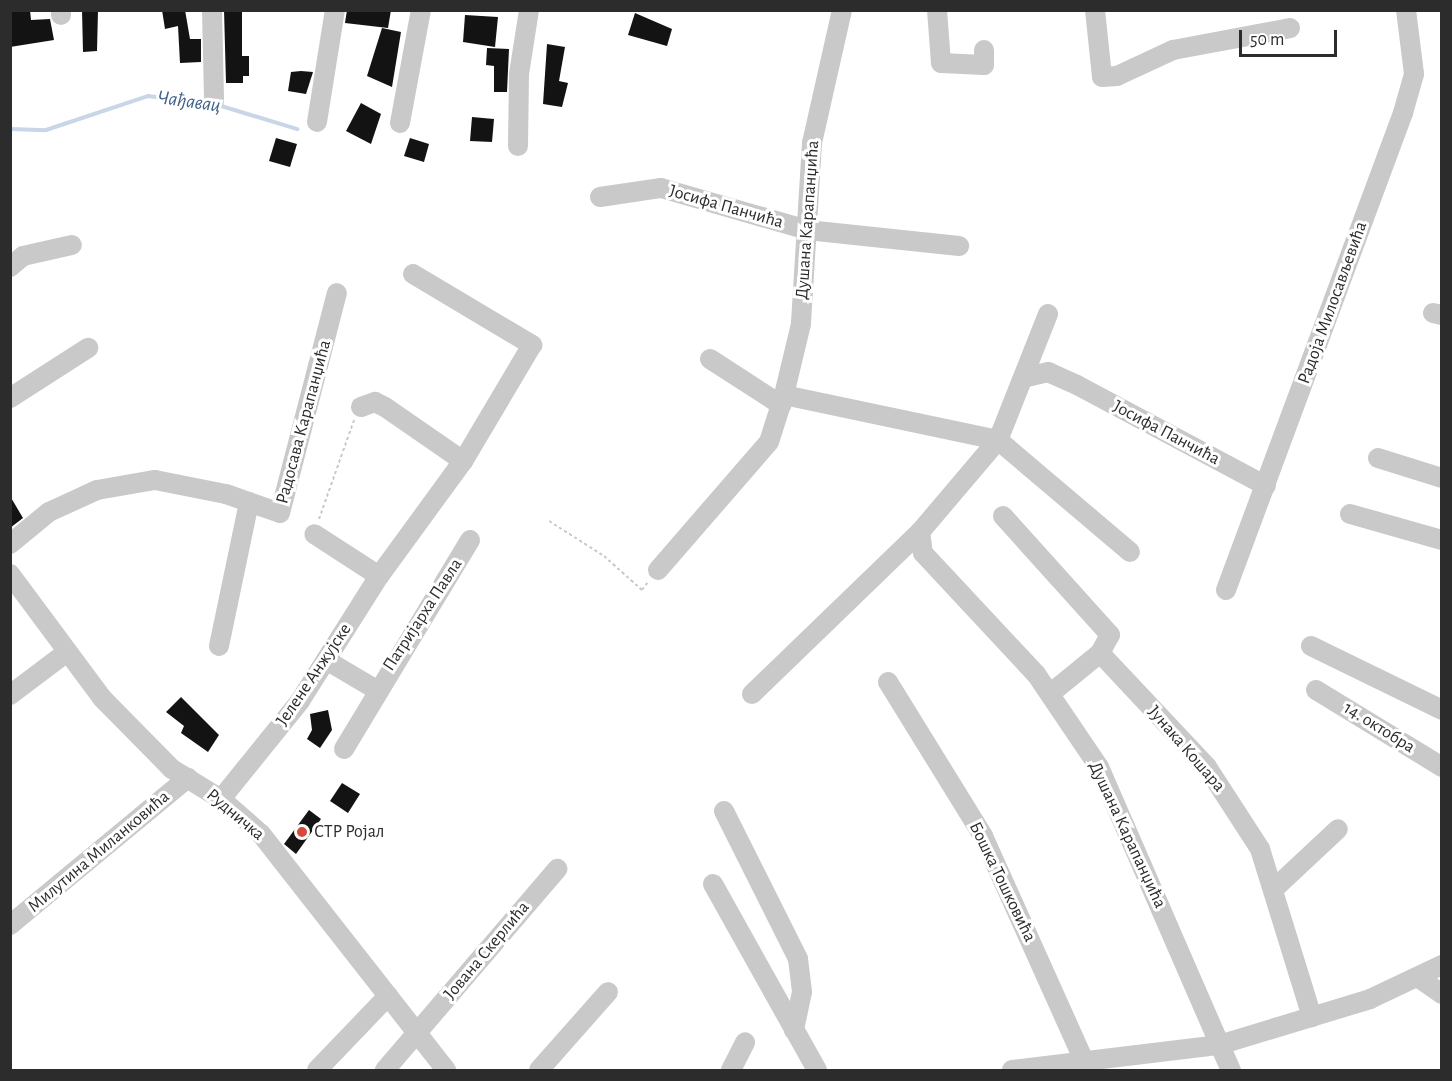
<!DOCTYPE html>
<html>
<head>
<meta charset="utf-8">
<style>
	body { margin:0 }
	#map { position:relative; width:1452px; height:1081px; overflow:hidden; background:#fff; font-family:"Alegreya Sans",sans-serif }
	div>[style] { position:absolute }
	[style*='--x'] { left:calc(var(--x)*1px); top:calc(var(--y)*1px); width:calc(var(--w)*1px); rotate:calc(var(--a)*1deg) }
	.stream>* { height:4px; margin:-2px; padding:0 2px; transform-origin:2px; border-radius:2px; background:#c8d6e8 }
	.building>* { inset:0; background:#131313 }
	.path>* { height:2px; margin-top:-1px; transform-origin:0; background:repeating-linear-gradient(90deg,#c9c9c9 0 3px,transparent 0 6px) }
	.minor>* { height:20px; margin:-10px; padding:0 10px; transform-origin:10px; border-radius:10px; background:#c9c9c9 }
	.dots>* { width:16px; height:16px; translate:-50% -50%; box-sizing:border-box; border:3px solid #fff; border-radius:50% }
	span { translate:-50% -50%; white-space:nowrap; text-align:center; line-height:1.15; -webkit-text-stroke:6px #fff; paint-order:stroke }
	.street-label { font-size:18px; color:#2c2c2c }
	.poi-label { font-size:18px; color:#2c2c2c }
	.left { translate:0 -50%; text-align:left }
	.water-label { font-size:20px; color:#406188; font-style:italic }
	.frame { position:absolute; inset:0; border:12px solid #2c2c2c; pointer-events:none }
	.scale { position:absolute; left:1239px; top:30px; width:98px; height:27px; box-sizing:border-box; border:3px solid #2c2c2c; border-top:0; padding-left:8px; font-size:18px; line-height:21px; white-space:nowrap; color:#2c2c2c; -webkit-text-stroke:4px #fff; paint-order:stroke }
</style>
</head>
<body>
<div id="map">
	<div class="stream">
		<i style="--x:218;--y:105;--w:83;--a:16.9"></i>
		<i style="--x:10;--y:129;--w:36;--a:2"></i>
		<i style="--x:46;--y:130;--w:108;--a:-18.4"></i>
		<i style="--x:148;--y:96;--w:60;--a:7.7"></i>
	</div>
	<div class="building">
		<i style="clip-path:polygon(10px 10px,30px 10px,31px 20px,50px 19px,54px 40px,10px 47px)"></i>
		<i style="clip-path:polygon(82px 10px,98px 10px,97px 51px,83px 52px)"></i>
		<i style="clip-path:polygon(162px 10px,185px 10px,190px 39px,201px 39px,201px 62px,180px 63px,178px 26px,165px 29px)"></i>
		<i style="clip-path:polygon(224px 10px,242px 10px,242px 56px,249px 56px,249px 76px,243px 76px,243px 83px,226px 83px)"></i>
		<i style="clip-path:polygon(347px 10px,391px 10px,388px 28px,345px 23px)"></i>
		<i style="clip-path:polygon(635px 13px,672px 29px,667px 46px,628px 35px)"></i>
		<i style="clip-path:polygon(465px 15px,498px 17px,495px 47px,463px 42px)"></i>
		<i style="clip-path:polygon(382px 28px,401px 32px,392px 87px,367px 76px)"></i>
		<i style="clip-path:polygon(547px 44px,565px 47px,559px 81px,568px 83px,562px 107px,543px 104px)"></i>
		<i style="clip-path:polygon(487px 48px,509px 49px,507px 92px,494px 92px,494px 66px,486px 65px)"></i>
		<i style="clip-path:polygon(301px 71px,313px 72px,306px 94px,288px 91px,291px 72px)"></i>
		<i style="clip-path:polygon(361px 103px,381px 114px,371px 144px,346px 131px)"></i>
		<i style="clip-path:polygon(472px 117px,494px 119px,492px 142px,470px 141px)"></i>
		<i style="clip-path:polygon(276px 138px,297px 144px,290px 167px,269px 161px)"></i>
		<i style="clip-path:polygon(410px 138px,429px 144px,424px 162px,404px 156px)"></i>
		<i style="clip-path:polygon(10px 496px,23px 518px,10px 528px)"></i>
		<i style="clip-path:polygon(181px 697px,219px 735px,208px 752px,181px 733px,184px 726px,166px 712px)"></i>
		<i style="clip-path:polygon(328px 710px,332px 730px,320px 748px,307px 739px,312px 730px,310px 714px)"></i>
		<i style="clip-path:polygon(342px 783px,360px 794px,348px 813px,330px 801px)"></i>
		<i style="clip-path:polygon(309px 810px,321px 819px,296px 854px,284px 844px)"></i>
	</div>
	<div class="path">
		<i style="--x:319;--y:519;--w:105;--a:-70.5"></i>
		<i style="--x:549;--y:521;--w:65;--a:32.5"></i>
		<i style="--x:604;--y:556;--w:51;--a:41.8"></i>
		<i style="--x:642;--y:590;--w:10;--a:-53"></i>
	</div>
	<div class="minor">
		<i style="--x:61;--y:10;--w:5;--a:90"></i>
		<i style="--x:212;--y:10;--w:91;--a:88.7"></i>
		<i style="--x:842;--y:10;--w:136;--a:102.7"></i>
		<i style="--x:812;--y:143;--w:181;--a:93.5"></i>
		<i style="--x:801;--y:324;--w:73;--a:103.5"></i>
		<i style="--x:784;--y:395;--w:219;--a:11.9"></i>
		<i style="--x:998;--y:440;--w:121;--a:130.3"></i>
		<i style="--x:920;--y:532;--w:21;--a:82"></i>
		<i style="--x:923;--y:553;--w:166;--a:47"></i>
		<i style="--x:1036;--y:674;--w:112;--a:55.9"></i>
		<i style="--x:1099;--y:767;--w:331;--a:66.5"></i>
		<i style="--x:937;--y:10;--w:53;--a:85.7"></i>
		<i style="--x:941;--y:63;--w:43;--a:2.7"></i>
		<i style="--x:984;--y:65;--w:15;--a:-90"></i>
		<i style="--x:1095;--y:10;--w:67;--a:84"></i>
		<i style="--x:1102;--y:77;--w:15;--a:-4"></i>
		<i style="--x:1117;--y:76;--w:62;--a:-24.9"></i>
		<i style="--x:1173;--y:50;--w:119;--a:-10.6"></i>
		<i style="--x:317;--y:122;--w:113;--a:-80.9"></i>
		<i style="--x:400;--y:123;--w:115;--a:-79.5"></i>
		<i style="--x:518;--y:146;--w:72;--a:-89.2"></i>
		<i style="--x:519;--y:74;--w:65;--a:-81.1"></i>
		<i style="--x:600;--y:197;--w:62;--a:-8.4"></i>
		<i style="--x:661;--y:188;--w:152;--a:16"></i>
		<i style="--x:807;--y:230;--w:153;--a:6"></i>
		<i style="--x:10;--y:267;--w:17;--a:-40"></i>
		<i style="--x:23;--y:256;--w:50;--a:-12.7"></i>
		<i style="--x:413;--y:274;--w:139;--a:30.8"></i>
		<i style="--x:532;--y:345;--w:135;--a:120.7"></i>
		<i style="--x:1433;--y:313;--w:9;--a:13"></i>
		<i style="--x:1048;--y:314;--w:136;--a:111.6"></i>
		<i style="--x:998;--y:440;--w:173;--a:40.3"></i>
		<i style="--x:710;--y:359;--w:85;--a:32.9"></i>
		<i style="--x:1027;--y:377;--w:22;--a:-13"></i>
		<i style="--x:1048;--y:372;--w:32;--a:24"></i>
		<i style="--x:1077;--y:385;--w:214;--a:28.1"></i>
		<i style="--x:10;--y:398;--w:93;--a:-32.7"></i>
		<i style="--x:361;--y:407;--w:15;--a:-20"></i>
		<i style="--x:375;--y:402;--w:11;--a:27"></i>
		<i style="--x:385;--y:407;--w:95;--a:34.7"></i>
		<i style="--x:463;--y:461;--w:142;--a:126.1"></i>
		<i style="--x:1378;--y:458;--w:67;--a:17.4"></i>
		<i style="--x:1350;--y:514;--w:96;--a:15.8"></i>
		<i style="--x:1003;--y:516;--w:160;--a:48"></i>
		<i style="--x:1110;--y:635;--w:21;--a:119"></i>
		<i style="--x:10;--y:544;--w:50;--a:-39.4"></i>
		<i style="--x:49;--y:512;--w:53;--a:-24.6"></i>
		<i style="--x:97;--y:490;--w:59;--a:-9.8"></i>
		<i style="--x:155;--y:480;--w:72;--a:11.2"></i>
		<i style="--x:226;--y:494;--w:57;--a:19.4"></i>
		<i style="--x:280;--y:513;--w:227;--a:-75.5"></i>
		<i style="--x:658;--y:570;--w:169;--a:-49.1"></i>
		<i style="--x:769;--y:442;--w:49;--a:-72.3"></i>
		<i style="--x:10;--y:574;--w:154;--a:53.4"></i>
		<i style="--x:102;--y:698;--w:100;--a:45.4"></i>
		<i style="--x:172;--y:769;--w:57;--a:31.5"></i>
		<i style="--x:221;--y:799;--w:53;--a:41.2"></i>
		<i style="--x:261;--y:834;--w:300;--a:51.9"></i>
		<i style="--x:1226;--y:590;--w:509;--a:-69.64"></i>
		<i style="--x:1403;--y:113;--w:41;--a:-74.2"></i>
		<i style="--x:1414;--y:74;--w:64;--a:-97.1"></i>
		<i style="--x:219;--y:646;--w:147;--a:-78.2"></i>
		<i style="--x:1311;--y:646;--w:146;--a:26"></i>
		<i style="--x:326;--y:660;--w:57;--a:30.6"></i>
		<i style="--x:888;--y:682;--w:181;--a:58.3"></i>
		<i style="--x:983;--y:836;--w:244;--a:65.8"></i>
		<i style="--x:1316;--y:690;--w:148;--a:31.4"></i>
		<i style="--x:1051;--y:693;--w:63;--a:-39.2"></i>
		<i style="--x:1100;--y:653;--w:156;--a:46.8"></i>
		<i style="--x:1207;--y:767;--w:98;--a:57.1"></i>
		<i style="--x:1260;--y:849;--w:176;--a:72.8"></i>
		<i style="--x:752;--y:694;--w:233;--a:-44"></i>
		<i style="--x:10;--y:695;--w:71;--a:-37"></i>
		<i style="--x:344;--y:749;--w:244;--a:-58.9"></i>
		<i style="--x:221;--y:799;--w:126;--a:-51.1"></i>
		<i style="--x:300;--y:701;--w:148;--a:-57.7"></i>
		<i style="--x:379;--y:576;--w:77;--a:-147.1"></i>
		<i style="--x:724;--y:811;--w:165;--a:63.4"></i>
		<i style="--x:798;--y:959;--w:33;--a:83"></i>
		<i style="--x:802;--y:992;--w:39;--a:102"></i>
		<i style="--x:713;--y:884;--w:213;--a:60.8"></i>
		<i style="--x:1275;--y:888;--w:86;--a:-43.1"></i>
		<i style="--x:10;--y:925;--w:231;--a:-39.6"></i>
		<i style="--x:1419;--y:978;--w:28;--a:35"></i>
		<i style="--x:317;--y:1070;--w:103;--a:-46.2"></i>
		<i style="--x:385;--y:1070;--w:265;--a:-49.4"></i>
		<i style="--x:539;--y:1070;--w:104;--a:-48.5"></i>
		<i style="--x:731;--y:1070;--w:31;--a:-63"></i>
		<i style="--x:1012;--y:1070;--w:209;--a:-6.9"></i>
		<i style="--x:1219;--y:1045;--w:158;--a:-16.9"></i>
		<i style="--x:1370;--y:999;--w:80;--a:-25.3"></i>
	</div>
	<div class="dots">
		<i style="left:302px;top:832px;background:#d94739"></i>
	</div>
	<div class="street-label">
		<span style="left:726px;top:207px;rotate:16deg">Јосифа Панчића</span>
		<span style="left:808px;top:220px;rotate:-86deg">Душана Карапанџића</span>
		<span style="left:1333px;top:303px;rotate:-70deg">Радоја Милосављевића</span>
		<span style="left:304px;top:422px;rotate:-75deg">Радосава Карапанџића</span>
		<span style="left:1166px;top:433px;rotate:28deg">Јосифа Панчића</span>
		<span style="left:423px;top:615px;rotate:-57deg">Патријарха Павла</span>
		<span style="left:314px;top:675px;rotate:-56deg">Јелене Анжујске</span>
		<span style="left:1379px;top:728px;rotate:32deg">14. октобра</span>
		<span style="left:1186px;top:749px;rotate:49deg">Јунака Кошара</span>
		<span style="left:235px;top:815px;rotate:40deg">Рудничка</span>
		<span style="left:1127px;top:835px;rotate:65deg">Душана Карапанџића</span>
		<span style="left:99px;top:852px;rotate:-40deg">Милутина Миланковића</span>
		<span style="left:1002px;top:882px;rotate:64deg">Бошка Тошковића</span>
		<span style="left:487px;top:951px;rotate:-50deg">Јована Скерлића</span>
	</div>
	<div class="poi-label">
		<span class="left" style="left:314px;top:832px">СТР Ројал</span>
	</div>
	<div class="water-label">
		<span style="left:189px;top:102px;rotate:8deg">Чађавац</span>
	</div>
	<div class="frame"></div>
	<div class="scale">50 m</div>
</div>
</body>
</html>
